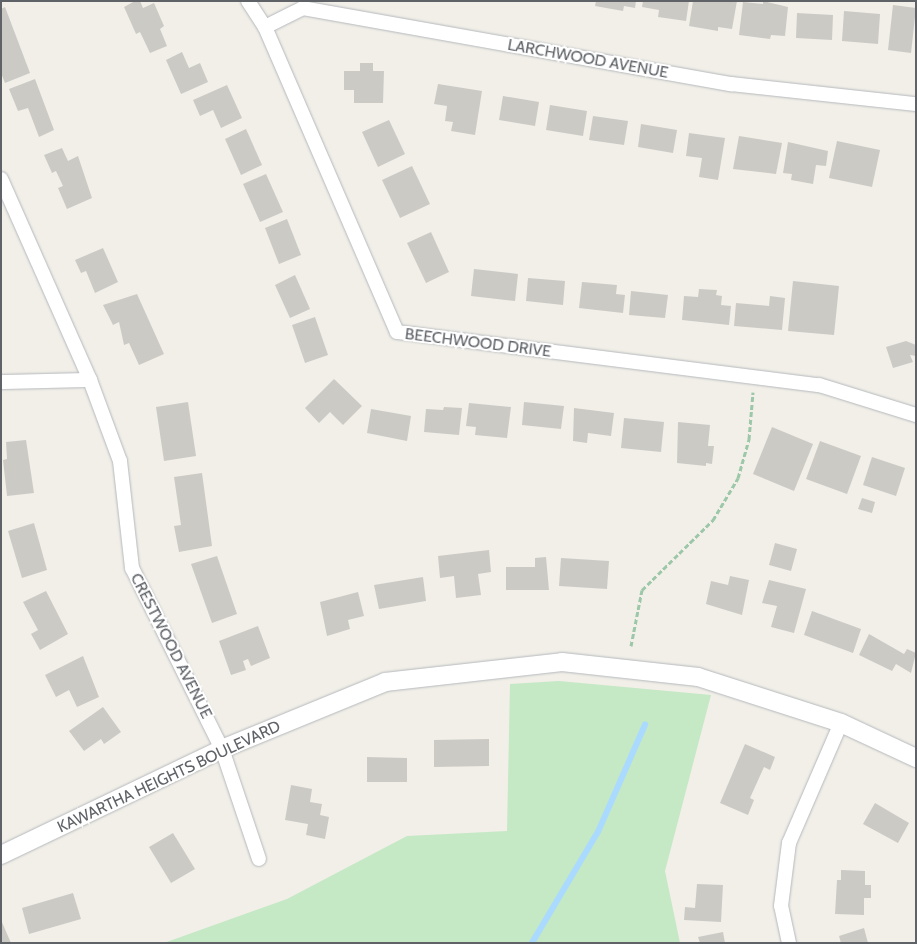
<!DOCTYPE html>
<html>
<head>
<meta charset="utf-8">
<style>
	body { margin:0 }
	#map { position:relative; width:917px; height:944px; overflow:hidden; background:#f1efe8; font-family:Cabin,sans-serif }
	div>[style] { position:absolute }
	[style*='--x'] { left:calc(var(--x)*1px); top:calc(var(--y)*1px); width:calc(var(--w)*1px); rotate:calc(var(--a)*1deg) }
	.green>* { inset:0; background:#c5e8c5 }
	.stream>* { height:5.5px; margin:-2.75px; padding:0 2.75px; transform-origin:2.75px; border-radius:2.75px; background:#aadaff }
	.building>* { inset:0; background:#cccac5 }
	.path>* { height:3px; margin-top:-1.5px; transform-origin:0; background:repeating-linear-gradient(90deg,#9cc7a9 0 5px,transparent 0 7.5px) }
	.roads { filter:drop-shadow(0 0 1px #b5b8bc) drop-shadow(0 0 1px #b5b8bc) }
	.minor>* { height:14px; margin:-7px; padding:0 7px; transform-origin:7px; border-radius:7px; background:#fff }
	.tertiary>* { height:18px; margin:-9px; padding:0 9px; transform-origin:9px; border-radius:9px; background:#fff }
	span { translate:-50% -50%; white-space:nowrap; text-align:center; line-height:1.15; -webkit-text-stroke:4px #fff; paint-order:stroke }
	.street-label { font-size:16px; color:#5f6368 }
	.frame { position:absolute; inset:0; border:2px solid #5f6368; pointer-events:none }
</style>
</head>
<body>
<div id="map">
	<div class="green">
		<i style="clip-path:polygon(559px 681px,711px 695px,665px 871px,680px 943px,164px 943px,287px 899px,407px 836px,507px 831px,510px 684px)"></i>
	</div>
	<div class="stream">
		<i style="--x:532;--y:943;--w:129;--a:-59.3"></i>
		<i style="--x:598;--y:832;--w:117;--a:-66.3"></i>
	</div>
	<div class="building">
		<i style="clip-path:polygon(135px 1px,140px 1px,143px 8px,154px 3px,164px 26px,160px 29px,167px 46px,150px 53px,140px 32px,136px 34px,124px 7px)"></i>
		<i style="clip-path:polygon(596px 1px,636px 1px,635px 8px,624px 6px,623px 11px,595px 6px)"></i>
		<i style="clip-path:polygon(643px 1px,689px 1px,686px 21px,658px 17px,659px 10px,642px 7px)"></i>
		<i style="clip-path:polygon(693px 1px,737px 1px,732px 29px,718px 27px,718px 31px,689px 26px)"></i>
		<i style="clip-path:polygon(763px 1px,788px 7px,785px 36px,771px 35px,770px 39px,739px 35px,743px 2px,763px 4px)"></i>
		<i style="clip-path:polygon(893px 5px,916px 8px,911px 53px,888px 50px)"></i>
		<i style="clip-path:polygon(5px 7px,30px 73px,5px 83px,1px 73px,1px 9px)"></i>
		<i style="clip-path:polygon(844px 11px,880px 14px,878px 44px,842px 41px)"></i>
		<i style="clip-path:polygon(797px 13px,833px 15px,832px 40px,796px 38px)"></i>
		<i style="clip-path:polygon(182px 52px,189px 68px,200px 63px,208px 82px,181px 94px,166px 60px)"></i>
		<i style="clip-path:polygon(360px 63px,373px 63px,373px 71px,384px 71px,383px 103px,354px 103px,354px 90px,344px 90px,344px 71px,360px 71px)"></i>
		<i style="clip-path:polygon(35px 79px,54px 130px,39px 137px,28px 108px,18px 111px,9px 89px)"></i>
		<i style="clip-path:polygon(438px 84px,482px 91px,475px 135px,451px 131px,453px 122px,445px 121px,447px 106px,434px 104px)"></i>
		<i style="clip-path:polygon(227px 85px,242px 118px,221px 128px,213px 110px,200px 116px,193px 100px)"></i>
		<i style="clip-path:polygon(503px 96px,539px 102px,535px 126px,499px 120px)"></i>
		<i style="clip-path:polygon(550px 105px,587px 111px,583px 136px,546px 130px)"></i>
		<i style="clip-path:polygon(593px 116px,628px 121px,624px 145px,589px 140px)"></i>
		<i style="clip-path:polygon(389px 120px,405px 154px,378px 167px,362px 132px)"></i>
		<i style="clip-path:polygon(641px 124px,677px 130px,673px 153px,638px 147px)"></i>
		<i style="clip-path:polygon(246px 129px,262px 165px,241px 175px,225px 139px)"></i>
		<i style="clip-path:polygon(689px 133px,725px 138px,718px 180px,699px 177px,702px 158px,686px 156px)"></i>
		<i style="clip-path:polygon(739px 136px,782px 143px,776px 174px,733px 169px)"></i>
		<i style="clip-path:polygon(837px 141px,880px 150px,872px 187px,829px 178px)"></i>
		<i style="clip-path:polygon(788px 142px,828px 151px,826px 166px,816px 165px,813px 184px,791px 180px,792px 174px,783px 173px)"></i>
		<i style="clip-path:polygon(62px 148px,68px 161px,78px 156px,92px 198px,67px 209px,58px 188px,63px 186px,56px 171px,52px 173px,44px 155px)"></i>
		<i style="clip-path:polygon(412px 166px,430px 204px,400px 218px,382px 180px)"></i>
		<i style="clip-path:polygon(266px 174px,283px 212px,260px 222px,243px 184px)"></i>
		<i style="clip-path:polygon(287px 219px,301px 255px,279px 264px,265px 228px)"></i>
		<i style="clip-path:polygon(431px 232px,449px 272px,426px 283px,407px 243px)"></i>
		<i style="clip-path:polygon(103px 248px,118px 282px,95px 293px,86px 271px,81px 273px,75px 260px)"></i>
		<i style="clip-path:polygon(474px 269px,518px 274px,515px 301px,471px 296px)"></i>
		<i style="clip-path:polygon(295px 275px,310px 309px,290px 318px,275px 285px)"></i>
		<i style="clip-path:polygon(528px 278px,565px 281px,563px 305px,526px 301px)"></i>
		<i style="clip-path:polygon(793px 281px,839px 286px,834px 335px,788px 331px)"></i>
		<i style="clip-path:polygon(582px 282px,617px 285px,616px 294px,625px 295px,623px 313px,579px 308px)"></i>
		<i style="clip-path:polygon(699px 289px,717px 290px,716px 295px,722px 296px,721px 305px,731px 306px,729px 325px,682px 320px,684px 296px,698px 297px)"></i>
		<i style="clip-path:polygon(631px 291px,668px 295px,665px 318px,629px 315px)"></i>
		<i style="clip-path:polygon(137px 294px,164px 354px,139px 365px,129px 343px,124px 345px,119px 322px,113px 325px,103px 305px)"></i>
		<i style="clip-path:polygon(770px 296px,785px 298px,782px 330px,734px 326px,736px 303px,769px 306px)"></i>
		<i style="clip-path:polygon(315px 317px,328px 355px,305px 363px,292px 325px)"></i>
		<i style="clip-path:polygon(906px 341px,916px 345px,916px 356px,910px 355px,913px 362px,893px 368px,886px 347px)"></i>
		<i style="clip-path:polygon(334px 379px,362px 406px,343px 425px,330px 412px,319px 423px,305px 408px)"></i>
		<i style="clip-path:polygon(188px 402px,196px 456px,164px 461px,156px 407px)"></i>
		<i style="clip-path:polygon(524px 402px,564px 406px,561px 429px,522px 425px)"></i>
		<i style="clip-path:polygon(469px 403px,511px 407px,507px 438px,475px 435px,476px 427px,466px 426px)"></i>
		<i style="clip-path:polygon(444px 407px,462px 408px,459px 435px,424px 432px,426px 409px,443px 410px)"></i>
		<i style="clip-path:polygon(574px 408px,614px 413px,611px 436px,588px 433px,587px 443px,573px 441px)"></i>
		<i style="clip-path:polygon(371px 409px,411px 416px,407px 441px,367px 433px)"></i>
		<i style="clip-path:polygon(624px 418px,664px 422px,661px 452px,621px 448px)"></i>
		<i style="clip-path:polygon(678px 422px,710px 425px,708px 446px,714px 446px,712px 464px,706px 463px,706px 466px,677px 463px)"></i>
		<i style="clip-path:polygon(772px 427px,813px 444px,794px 491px,753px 474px)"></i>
		<i style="clip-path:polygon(26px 440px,34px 493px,7px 496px,3px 460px,7px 459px,6px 442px)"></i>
		<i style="clip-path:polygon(820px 441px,861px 456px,847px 494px,806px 479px)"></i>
		<i style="clip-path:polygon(872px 457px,905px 468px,896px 496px,863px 485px)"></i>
		<i style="clip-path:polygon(202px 473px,212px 546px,179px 552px,174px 526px,181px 525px,174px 477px)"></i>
		<i style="clip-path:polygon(862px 498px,875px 502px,872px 513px,858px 509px)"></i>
		<i style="clip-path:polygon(34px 523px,47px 570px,22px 578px,8px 531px)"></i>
		<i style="clip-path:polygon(775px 543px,797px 549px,791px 571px,769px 565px)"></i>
		<i style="clip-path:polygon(489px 550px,491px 572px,478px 574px,481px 595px,456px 598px,454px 576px,440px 578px,438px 556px)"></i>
		<i style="clip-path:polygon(217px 556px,237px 614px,212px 623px,191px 564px)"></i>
		<i style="clip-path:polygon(546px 557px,549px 590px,506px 590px,506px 567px,535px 567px,535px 558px)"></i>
		<i style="clip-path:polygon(561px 558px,609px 561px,607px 589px,559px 586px)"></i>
		<i style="clip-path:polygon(730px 576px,749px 580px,742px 615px,706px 604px,711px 581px,728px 585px)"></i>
		<i style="clip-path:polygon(423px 577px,426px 601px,379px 609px,374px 585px)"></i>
		<i style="clip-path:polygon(769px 580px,806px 589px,794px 633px,771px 627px,777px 606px,762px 603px)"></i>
		<i style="clip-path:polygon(46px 591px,68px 634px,40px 650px,31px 634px,38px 630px,23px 602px)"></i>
		<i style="clip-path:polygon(358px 592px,364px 616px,348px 620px,350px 629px,327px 636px,320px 602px)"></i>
		<i style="clip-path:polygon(812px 611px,861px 629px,853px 653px,804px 635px)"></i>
		<i style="clip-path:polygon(258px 626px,270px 658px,251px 666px,248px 659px,243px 661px,246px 670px,231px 675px,219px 641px)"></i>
		<i style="clip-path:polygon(869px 634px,904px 654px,907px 649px,916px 653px,911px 673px,896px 664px,892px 671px,859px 655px)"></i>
		<i style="clip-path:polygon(83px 656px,99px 697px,77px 707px,69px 690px,56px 697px,45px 675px)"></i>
		<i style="clip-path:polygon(103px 707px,121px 732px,104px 744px,101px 739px,84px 751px,69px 731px)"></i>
		<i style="clip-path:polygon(489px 739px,489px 766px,434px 767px,434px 740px)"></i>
		<i style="clip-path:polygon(745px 744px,775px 757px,770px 770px,764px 767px,750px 798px,754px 800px,748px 815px,720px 803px)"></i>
		<i style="clip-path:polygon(367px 757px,407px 758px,407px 782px,367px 782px)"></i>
		<i style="clip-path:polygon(291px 785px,312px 789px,310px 802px,322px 804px,320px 815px,329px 817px,325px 839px,306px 835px,308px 824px,285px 820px)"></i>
		<i style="clip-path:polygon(875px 803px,909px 823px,898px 843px,863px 824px)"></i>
		<i style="clip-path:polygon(173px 833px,195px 869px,171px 883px,149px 847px)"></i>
		<i style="clip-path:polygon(841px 870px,865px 871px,865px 885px,871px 885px,871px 898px,864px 898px,864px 915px,835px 914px,837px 880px,841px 880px)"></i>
		<i style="clip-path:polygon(697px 884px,723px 885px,721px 922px,684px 920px,685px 907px,695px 908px)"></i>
		<i style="clip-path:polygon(73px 893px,81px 919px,29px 934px,22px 908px)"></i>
		<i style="clip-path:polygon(1px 920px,11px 943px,1px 943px)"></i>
		<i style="clip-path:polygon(864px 928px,868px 943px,841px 943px,839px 936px)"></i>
		<i style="clip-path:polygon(723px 932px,725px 943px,700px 943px,698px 937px)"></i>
	</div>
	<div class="path">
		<i style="--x:631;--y:646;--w:57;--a:-78.9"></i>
		<i style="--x:642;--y:590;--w:100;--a:-44.6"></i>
		<i style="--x:713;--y:520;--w:49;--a:-59.2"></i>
		<i style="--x:738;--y:478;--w:41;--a:-74.2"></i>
		<i style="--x:749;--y:439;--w:47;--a:-85.1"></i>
	</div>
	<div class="roads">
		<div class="minor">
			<i style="--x:248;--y:1;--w:31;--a:57"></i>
			<i style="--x:265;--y:27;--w:332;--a:66.6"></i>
			<i style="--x:397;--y:332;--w:425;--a:7.2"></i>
			<i style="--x:819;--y:385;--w:102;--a:17.2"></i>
			<i style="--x:265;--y:27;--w:42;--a:-26.6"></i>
			<i style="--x:303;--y:8;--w:435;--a:10.1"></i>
			<i style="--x:731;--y:84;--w:186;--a:6.2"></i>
			<i style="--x:1;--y:179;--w:220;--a:66.1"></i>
			<i style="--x:90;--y:380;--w:86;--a:69.7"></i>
			<i style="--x:120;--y:461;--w:108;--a:83.6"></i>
			<i style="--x:132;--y:568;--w:202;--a:63.6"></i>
			<i style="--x:222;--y:749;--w:116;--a:71.4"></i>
			<i style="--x:1;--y:382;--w:89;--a:-1.3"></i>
			<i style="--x:789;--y:943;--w:38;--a:-102"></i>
			<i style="--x:781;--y:906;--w:64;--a:-82.8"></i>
			<i style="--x:789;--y:843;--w:131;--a:-66.6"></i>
		</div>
		<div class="tertiary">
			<i style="--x:1;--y:855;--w:245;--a:-25.6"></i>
			<i style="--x:222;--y:749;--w:176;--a:-22.3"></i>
			<i style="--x:385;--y:682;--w:178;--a:-6.4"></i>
			<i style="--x:562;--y:662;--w:137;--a:6.3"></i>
			<i style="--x:698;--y:677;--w:150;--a:17.8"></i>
			<i style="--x:841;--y:723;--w:83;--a:25"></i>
		</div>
	</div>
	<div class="street-label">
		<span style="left:588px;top:59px;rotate:10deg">LARCHWOOD AVENUE</span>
		<span style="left:478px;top:343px;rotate:7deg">BEECHWOOD DRIVE</span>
		<span style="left:171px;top:646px;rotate:63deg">CRESTWOOD AVENUE</span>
		<span style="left:169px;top:777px;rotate:-25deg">KAWARTHA HEIGHTS BOULEVARD</span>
	</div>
	<div class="frame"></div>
</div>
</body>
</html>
